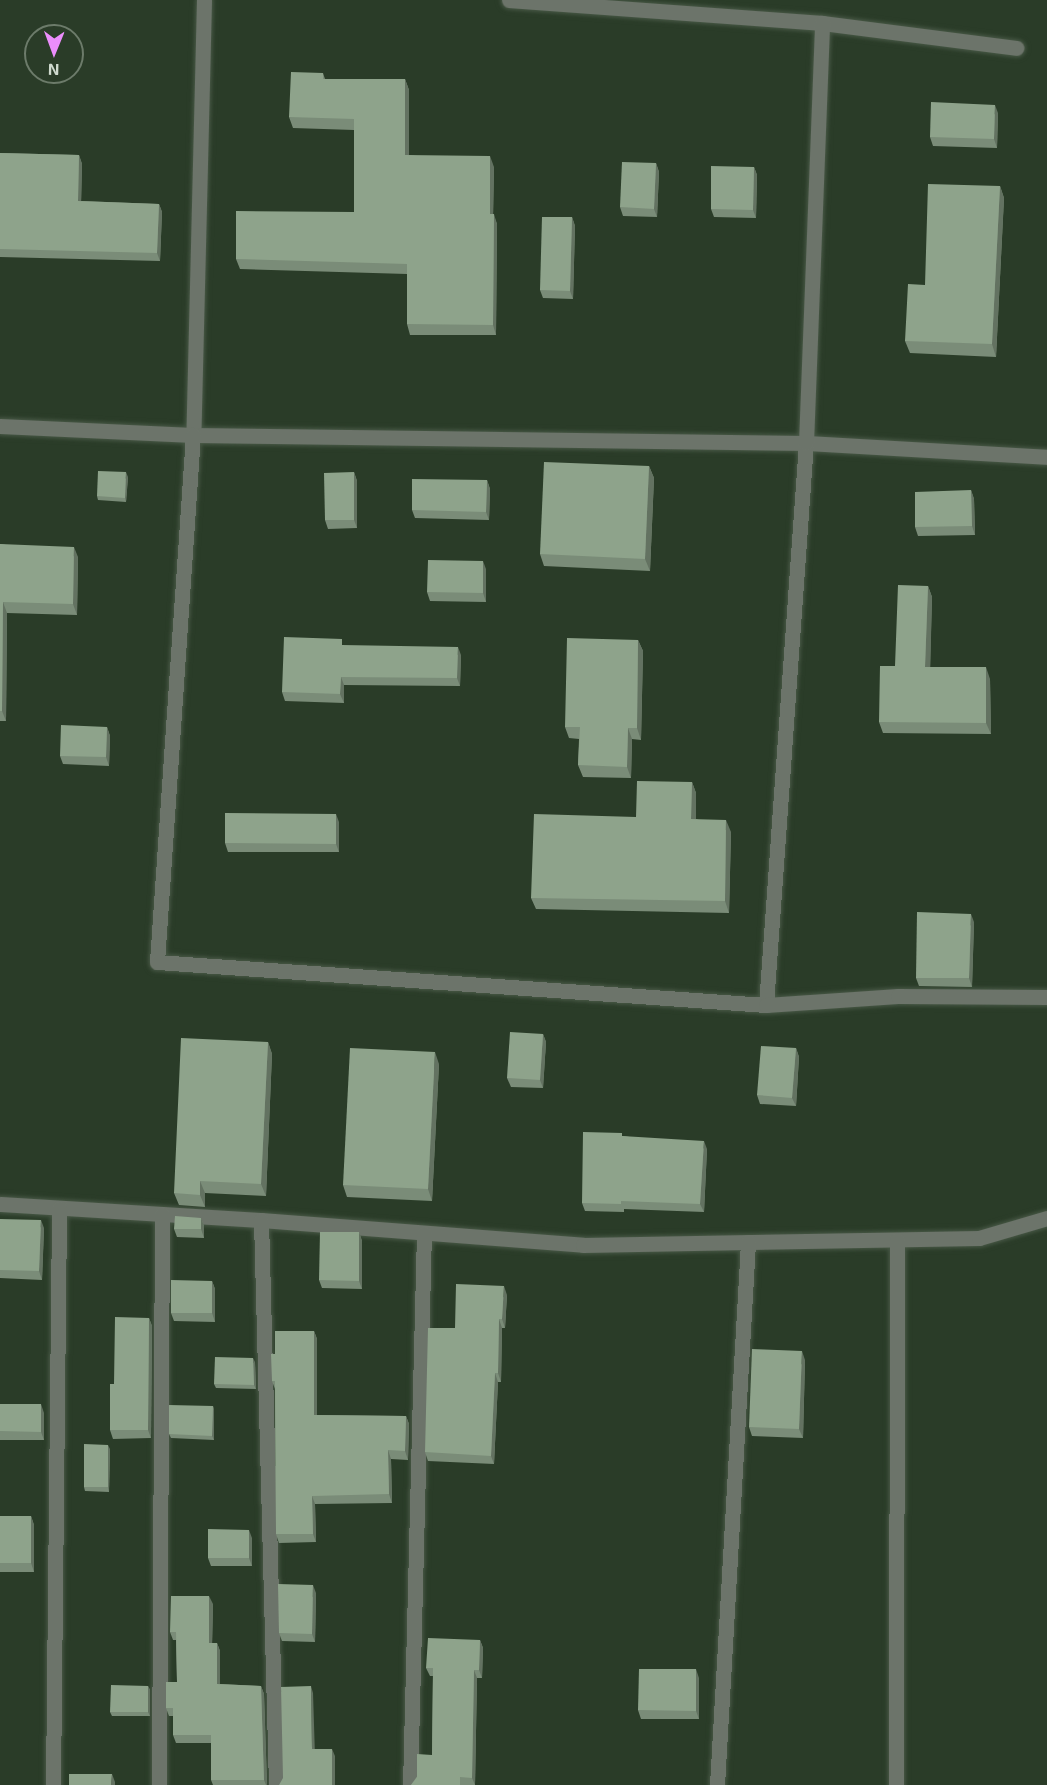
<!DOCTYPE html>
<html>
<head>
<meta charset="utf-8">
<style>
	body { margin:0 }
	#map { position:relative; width:1047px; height:1785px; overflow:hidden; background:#2a3c28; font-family:"Exo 2",sans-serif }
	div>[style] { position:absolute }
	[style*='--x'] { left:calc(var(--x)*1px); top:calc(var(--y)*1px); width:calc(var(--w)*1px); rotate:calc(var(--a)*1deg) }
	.roads { filter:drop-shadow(0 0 2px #485846) drop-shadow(0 0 2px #485846) }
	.minor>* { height:15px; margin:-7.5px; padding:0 7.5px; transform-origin:7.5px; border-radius:7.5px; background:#6c746a }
	.wall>* { inset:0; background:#7a8c78 }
	.shaded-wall>* { inset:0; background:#637261 }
	.building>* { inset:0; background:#8ea38b }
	span { translate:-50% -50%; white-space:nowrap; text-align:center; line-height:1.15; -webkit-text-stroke:6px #2a3c28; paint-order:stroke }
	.north { position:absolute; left:24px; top:24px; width:60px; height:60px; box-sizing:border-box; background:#2a3c28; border:2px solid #6c7b6a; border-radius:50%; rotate:181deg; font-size:16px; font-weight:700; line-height:24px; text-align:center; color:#cfdace }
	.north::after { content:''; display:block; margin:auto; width:21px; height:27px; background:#eb8dfb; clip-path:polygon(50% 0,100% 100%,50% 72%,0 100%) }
</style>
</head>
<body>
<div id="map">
	<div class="roads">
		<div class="minor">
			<i style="--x:204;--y:0;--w:435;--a:91.4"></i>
			<i style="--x:193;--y:435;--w:613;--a:0.75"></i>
			<i style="--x:806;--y:443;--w:241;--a:3.3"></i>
			<i style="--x:509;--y:0;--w:314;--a:4.2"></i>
			<i style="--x:822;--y:23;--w:196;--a:7.3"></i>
			<i style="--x:0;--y:426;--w:193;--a:2.7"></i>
			<i style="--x:193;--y:435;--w:528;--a:93.91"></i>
			<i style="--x:157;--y:962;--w:611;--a:4.04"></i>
			<i style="--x:766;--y:1005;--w:563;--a:-85.93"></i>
			<i style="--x:806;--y:443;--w:420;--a:-87.8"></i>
			<i style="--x:766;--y:1005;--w:132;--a:-3.9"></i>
			<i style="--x:898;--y:996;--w:149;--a:0.4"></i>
			<i style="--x:0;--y:1204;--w:261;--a:3.5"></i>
			<i style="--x:261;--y:1220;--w:323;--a:4.4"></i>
			<i style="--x:583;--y:1245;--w:396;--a:-1"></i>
			<i style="--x:979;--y:1238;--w:71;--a:-16.4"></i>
			<i style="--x:261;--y:1220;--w:565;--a:88.48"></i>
			<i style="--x:53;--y:1785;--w:577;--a:-89.4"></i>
			<i style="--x:159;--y:1785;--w:571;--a:-89.7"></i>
			<i style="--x:410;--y:1785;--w:552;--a:-88.55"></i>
			<i style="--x:717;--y:1785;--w:544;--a:-86.73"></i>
			<i style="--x:896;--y:1785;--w:545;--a:-89.89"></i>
		</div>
	</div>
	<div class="wall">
		<i style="clip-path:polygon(323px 73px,325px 79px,405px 79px,409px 90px,409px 155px,494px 167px,493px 214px,497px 224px,496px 335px,410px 335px,407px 324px,407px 274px,240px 269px,236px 259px,354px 212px,354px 130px,293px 128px,289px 117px)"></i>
		<i style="clip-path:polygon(998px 113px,997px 148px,933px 146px,930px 137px)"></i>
		<i style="clip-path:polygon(0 153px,79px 155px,82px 164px,81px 201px,159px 204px,162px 212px,160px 261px,0 257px)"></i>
		<i style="clip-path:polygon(656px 163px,659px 172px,657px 217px,623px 216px,620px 207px)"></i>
		<i style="clip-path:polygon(754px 167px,757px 175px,756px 218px,714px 217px,711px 209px)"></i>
		<i style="clip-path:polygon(1000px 186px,1004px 198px,996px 357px,910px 353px,905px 341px,925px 285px)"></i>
		<i style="clip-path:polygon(572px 217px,575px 226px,573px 299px,543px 298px,540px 290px)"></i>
		<i style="clip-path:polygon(649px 466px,654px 478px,650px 571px,544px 566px,540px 554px)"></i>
		<i style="clip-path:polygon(354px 472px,357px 481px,357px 528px,328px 529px,325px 520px)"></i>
		<i style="clip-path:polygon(128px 477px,126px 502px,98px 500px,97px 496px)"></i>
		<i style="clip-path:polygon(487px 480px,490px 489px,489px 520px,415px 518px,412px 510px)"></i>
		<i style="clip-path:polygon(971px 490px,974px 499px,975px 535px,918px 536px,915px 527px)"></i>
		<i style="clip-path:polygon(0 544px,78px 557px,77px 615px,7px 613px,6px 721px,0 721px)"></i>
		<i style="clip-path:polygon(486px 569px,486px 602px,430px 601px,427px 592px)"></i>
		<i style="clip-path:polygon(928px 586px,932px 597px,930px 667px,990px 679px,991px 734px,883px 733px,879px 722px,895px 666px)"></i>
		<i style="clip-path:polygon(638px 640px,643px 651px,641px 740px,632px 739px,631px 778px,583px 777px,578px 765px,579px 739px,569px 738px,565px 727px)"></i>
		<i style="clip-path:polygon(345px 646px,461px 655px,460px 686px,344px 685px,344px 703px,285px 701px,282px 692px)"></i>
		<i style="clip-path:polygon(107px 727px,110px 736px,109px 766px,63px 764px,60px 756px)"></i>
		<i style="clip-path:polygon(692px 782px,696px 793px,696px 819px,731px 832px,729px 913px,536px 909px,531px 898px,636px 817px)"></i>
		<i style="clip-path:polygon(339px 822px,339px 852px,228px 852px,225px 843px)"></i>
		<i style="clip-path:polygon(974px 922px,972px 987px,919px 986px,916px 978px)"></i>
		<i style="clip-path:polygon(543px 1034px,546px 1042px,543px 1088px,511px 1087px,507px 1078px)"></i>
		<i style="clip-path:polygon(268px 1042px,272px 1054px,266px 1196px,205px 1193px,205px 1207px,179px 1205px,174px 1193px)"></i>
		<i style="clip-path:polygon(796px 1048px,799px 1057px,796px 1106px,760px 1104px,757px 1095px)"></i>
		<i style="clip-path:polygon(439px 1064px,432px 1201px,347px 1197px,343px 1185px)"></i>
		<i style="clip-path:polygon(623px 1136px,707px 1149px,704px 1212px,624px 1209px,624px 1212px,585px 1211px,582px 1203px)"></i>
		<i style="clip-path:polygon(201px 1218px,204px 1226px,204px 1238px,177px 1237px,174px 1229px)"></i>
		<i style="clip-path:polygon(0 1219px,44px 1228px,42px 1280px,0 1278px)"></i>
		<i style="clip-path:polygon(359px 1232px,362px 1241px,362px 1289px,322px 1288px,319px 1280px)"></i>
		<i style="clip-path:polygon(212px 1281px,215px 1289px,215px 1322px,174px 1321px,171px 1313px)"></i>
		<i style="clip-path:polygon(507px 1295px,505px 1328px,502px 1328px,501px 1382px,498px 1382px,494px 1464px,428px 1461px,425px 1452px,455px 1328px)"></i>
		<i style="clip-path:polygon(149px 1318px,152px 1326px,151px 1438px,113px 1439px,110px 1430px,114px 1384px)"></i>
		<i style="clip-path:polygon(314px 1331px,317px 1339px,317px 1415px,406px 1416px,409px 1424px,408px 1460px,391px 1459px,392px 1503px,315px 1504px,316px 1542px,279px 1543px,276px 1534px,275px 1389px,272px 1381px,275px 1354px)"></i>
		<i style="clip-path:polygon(805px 1360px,803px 1438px,752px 1436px,749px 1427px)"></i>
		<i style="clip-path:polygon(255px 1362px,256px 1389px,216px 1388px,214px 1384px)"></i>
		<i style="clip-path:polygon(0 1404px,44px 1413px,44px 1440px,0 1440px)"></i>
		<i style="clip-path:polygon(213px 1406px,214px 1410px,214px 1440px,171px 1438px,169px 1434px)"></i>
		<i style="clip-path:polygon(110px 1449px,109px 1492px,85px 1491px,84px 1487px)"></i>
		<i style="clip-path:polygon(0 1516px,31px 1516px,34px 1525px,34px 1572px,0 1572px)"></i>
		<i style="clip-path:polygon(252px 1538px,252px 1566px,211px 1566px,208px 1558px)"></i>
		<i style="clip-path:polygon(316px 1593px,315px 1642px,282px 1641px,279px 1633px)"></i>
		<i style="clip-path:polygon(213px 1604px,212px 1643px,217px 1643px,220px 1651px,220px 1684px,261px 1686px,264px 1694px,267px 1785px,213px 1785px,211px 1780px,211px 1743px,176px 1743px,173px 1735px,173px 1716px,169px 1716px,166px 1708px,177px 1682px,176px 1640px,173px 1640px,170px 1632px)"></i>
		<i style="clip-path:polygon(480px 1640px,483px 1648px,482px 1678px,477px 1678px,475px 1785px,411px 1785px,432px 1755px,433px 1676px,430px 1676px,426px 1668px)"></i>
		<i style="clip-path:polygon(699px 1678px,699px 1719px,641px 1719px,638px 1710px)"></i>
		<i style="clip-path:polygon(148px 1686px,150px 1690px,150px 1716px,112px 1716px,110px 1712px)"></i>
	</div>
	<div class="shaded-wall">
		<i style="clip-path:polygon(405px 79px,409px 90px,409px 166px,405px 155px)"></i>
		<i style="clip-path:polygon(995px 105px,998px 113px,997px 148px,994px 139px)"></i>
		<i style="clip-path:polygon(79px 155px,82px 164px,81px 210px,78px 201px)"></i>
		<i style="clip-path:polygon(490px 156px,494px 167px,493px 224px,490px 214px)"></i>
		<i style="clip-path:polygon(656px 163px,659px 172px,657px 217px,654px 209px)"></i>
		<i style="clip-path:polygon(754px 167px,757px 175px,756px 218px,753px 210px)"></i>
		<i style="clip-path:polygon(1000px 186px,1004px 198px,996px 357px,992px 344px)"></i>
		<i style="clip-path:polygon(159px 204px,162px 212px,160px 261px,157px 253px)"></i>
		<i style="clip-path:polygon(494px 214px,497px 224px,496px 335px,493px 325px)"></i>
		<i style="clip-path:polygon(572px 217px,575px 226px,573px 299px,570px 291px)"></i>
		<i style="clip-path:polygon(649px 466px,654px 478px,650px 571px,645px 559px)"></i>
		<i style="clip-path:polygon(126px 472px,128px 477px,126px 502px,125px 498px)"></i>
		<i style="clip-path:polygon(354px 472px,357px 481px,357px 528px,354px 520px)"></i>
		<i style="clip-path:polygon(487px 480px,490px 489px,489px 520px,486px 512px)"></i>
		<i style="clip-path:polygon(971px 490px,974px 499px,975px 535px,972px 526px)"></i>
		<i style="clip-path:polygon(74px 547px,78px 557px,77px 615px,73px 604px)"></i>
		<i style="clip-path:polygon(483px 561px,486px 569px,486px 602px,483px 593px)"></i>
		<i style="clip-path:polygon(928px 586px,932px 597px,930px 678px,925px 667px)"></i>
		<i style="clip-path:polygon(3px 602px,7px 613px,6px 721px,2px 711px)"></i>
		<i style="clip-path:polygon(638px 640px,643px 651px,641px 740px,637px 728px)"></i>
		<i style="clip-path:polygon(458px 647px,461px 655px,460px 686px,457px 678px)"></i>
		<i style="clip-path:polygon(986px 667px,990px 679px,991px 734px,986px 723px)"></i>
		<i style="clip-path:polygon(341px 677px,344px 685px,344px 703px,340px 694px)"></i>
		<i style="clip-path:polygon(107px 727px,110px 736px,109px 766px,106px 757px)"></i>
		<i style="clip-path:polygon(628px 728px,632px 739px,631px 778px,627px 767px)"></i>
		<i style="clip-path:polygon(692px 782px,696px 793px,696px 831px,691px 819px)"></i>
		<i style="clip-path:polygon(336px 814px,339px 822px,339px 852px,336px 844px)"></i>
		<i style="clip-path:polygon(726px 820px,731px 832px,729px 913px,725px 901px)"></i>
		<i style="clip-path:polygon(971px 914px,974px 922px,972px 987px,969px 978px)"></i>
		<i style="clip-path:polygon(543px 1034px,546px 1042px,543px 1088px,540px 1080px)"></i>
		<i style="clip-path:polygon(268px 1042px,272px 1054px,266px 1196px,261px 1184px)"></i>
		<i style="clip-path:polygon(796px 1048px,799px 1057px,796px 1106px,792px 1098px)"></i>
		<i style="clip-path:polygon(435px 1052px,439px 1064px,432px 1201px,428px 1189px)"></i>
		<i style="clip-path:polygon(704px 1141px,707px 1149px,704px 1212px,700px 1204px)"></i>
		<i style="clip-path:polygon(200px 1181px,205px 1193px,205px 1207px,200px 1195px)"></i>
		<i style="clip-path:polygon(201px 1218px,204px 1226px,204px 1238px,201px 1229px)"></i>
		<i style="clip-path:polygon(41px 1220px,44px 1228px,42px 1280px,39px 1271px)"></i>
		<i style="clip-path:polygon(359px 1232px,362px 1241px,362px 1289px,359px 1281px)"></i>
		<i style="clip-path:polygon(212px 1281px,215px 1289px,215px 1322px,212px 1313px)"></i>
		<i style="clip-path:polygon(504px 1286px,507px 1295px,505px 1328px,502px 1319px)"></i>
		<i style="clip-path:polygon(149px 1318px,152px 1326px,151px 1438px,148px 1430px)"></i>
		<i style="clip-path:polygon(499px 1319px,502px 1328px,501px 1382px,498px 1373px)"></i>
		<i style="clip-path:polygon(314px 1331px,317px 1339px,317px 1424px,314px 1415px)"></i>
		<i style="clip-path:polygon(802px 1351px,805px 1360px,803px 1438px,799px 1429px)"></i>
		<i style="clip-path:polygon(253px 1358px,255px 1362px,256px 1389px,254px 1385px)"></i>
		<i style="clip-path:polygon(495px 1373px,498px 1382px,494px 1464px,491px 1456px)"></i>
		<i style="clip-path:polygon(41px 1404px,44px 1413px,44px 1440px,41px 1432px)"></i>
		<i style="clip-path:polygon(213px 1406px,214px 1410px,214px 1440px,212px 1436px)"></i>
		<i style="clip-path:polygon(406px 1416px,409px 1424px,408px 1460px,405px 1451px)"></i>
		<i style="clip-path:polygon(108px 1445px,110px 1449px,109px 1492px,108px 1487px)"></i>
		<i style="clip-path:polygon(388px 1450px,391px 1459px,392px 1503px,389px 1494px)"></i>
		<i style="clip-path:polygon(312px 1496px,315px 1504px,316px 1542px,313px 1534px)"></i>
		<i style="clip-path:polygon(31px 1516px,34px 1525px,34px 1572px,31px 1563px)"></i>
		<i style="clip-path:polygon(249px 1530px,252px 1538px,252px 1566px,249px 1558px)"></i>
		<i style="clip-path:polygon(313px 1585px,316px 1593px,315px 1642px,312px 1634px)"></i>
		<i style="clip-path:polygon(209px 1596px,213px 1604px,212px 1651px,209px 1643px)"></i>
		<i style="clip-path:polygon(480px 1640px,483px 1648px,482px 1678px,479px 1670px)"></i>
		<i style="clip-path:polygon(217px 1643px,220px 1651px,220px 1693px,217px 1684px)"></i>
		<i style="clip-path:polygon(696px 1669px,699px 1678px,699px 1719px,696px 1711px)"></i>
		<i style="clip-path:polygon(474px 1670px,477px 1678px,475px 1785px,472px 1778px)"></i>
		<i style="clip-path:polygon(148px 1686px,150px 1690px,150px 1716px,148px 1712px)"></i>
		<i style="clip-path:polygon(261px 1686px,264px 1694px,267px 1785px,266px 1785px,264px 1780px)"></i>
		<i style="clip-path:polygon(311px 1686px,313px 1693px,315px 1756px,312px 1749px)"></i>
		<i style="clip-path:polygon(332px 1749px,335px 1756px,335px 1785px,332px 1785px)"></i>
		<i style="clip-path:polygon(112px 1774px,115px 1782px,115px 1785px,111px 1785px)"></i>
	</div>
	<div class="building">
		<i style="clip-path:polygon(291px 72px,323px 73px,323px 79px,405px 79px,405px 155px,490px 156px,490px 214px,494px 214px,493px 325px,407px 324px,407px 264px,236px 259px,236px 211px,354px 212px,354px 119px,289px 117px)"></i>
		<i style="clip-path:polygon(931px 102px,995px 105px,994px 139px,930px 137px)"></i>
		<i style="clip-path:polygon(0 153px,79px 155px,78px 201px,159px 204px,157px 253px,0 249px)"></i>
		<i style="clip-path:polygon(622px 162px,656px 163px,654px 209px,620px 207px)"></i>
		<i style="clip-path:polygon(711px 166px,754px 167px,753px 210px,711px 209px)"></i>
		<i style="clip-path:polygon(928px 184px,1000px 186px,992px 344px,905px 341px,908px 284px,925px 285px)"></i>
		<i style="clip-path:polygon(542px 217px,572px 217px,570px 291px,540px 290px)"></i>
		<i style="clip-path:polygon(544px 462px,649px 466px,645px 559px,540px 554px)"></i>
		<i style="clip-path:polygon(98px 471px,126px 472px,125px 498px,97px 496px)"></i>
		<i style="clip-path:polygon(354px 472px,354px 520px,325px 520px,324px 473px)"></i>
		<i style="clip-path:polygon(412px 479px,487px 480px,486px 512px,412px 510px)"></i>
		<i style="clip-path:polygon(971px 490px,972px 526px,915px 527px,915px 492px)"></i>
		<i style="clip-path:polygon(0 544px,74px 547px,73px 604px,3px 602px,2px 711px,0 711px)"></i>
		<i style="clip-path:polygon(428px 560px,483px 561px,483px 593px,427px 592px)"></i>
		<i style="clip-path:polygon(898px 585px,928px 586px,925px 667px,986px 667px,986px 723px,879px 722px,880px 666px,895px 666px)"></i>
		<i style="clip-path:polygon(284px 637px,342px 639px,342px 645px,458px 647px,457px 678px,341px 677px,340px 694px,282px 692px)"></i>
		<i style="clip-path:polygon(567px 638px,638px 640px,637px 728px,628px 728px,627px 767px,578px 765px,580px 727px,565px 727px)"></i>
		<i style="clip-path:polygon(61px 725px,107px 727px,106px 757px,60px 756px)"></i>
		<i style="clip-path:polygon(637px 781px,692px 782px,691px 819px,726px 820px,725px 901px,531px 898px,534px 814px,636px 817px)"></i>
		<i style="clip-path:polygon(225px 813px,336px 814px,336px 844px,225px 843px)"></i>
		<i style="clip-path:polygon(917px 912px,971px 914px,969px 978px,916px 978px)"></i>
		<i style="clip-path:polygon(510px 1032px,543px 1034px,540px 1080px,507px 1078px)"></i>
		<i style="clip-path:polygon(181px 1038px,268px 1042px,261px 1184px,200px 1181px,200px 1195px,174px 1193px)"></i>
		<i style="clip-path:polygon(761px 1046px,796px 1048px,792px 1098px,757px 1095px)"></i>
		<i style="clip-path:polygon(350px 1048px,435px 1052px,428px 1189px,343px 1185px)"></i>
		<i style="clip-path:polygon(583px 1132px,622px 1133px,622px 1136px,704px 1141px,700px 1204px,621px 1201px,621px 1204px,582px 1203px)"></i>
		<i style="clip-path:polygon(175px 1216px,201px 1218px,201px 1229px,174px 1229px)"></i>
		<i style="clip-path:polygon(0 1219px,41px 1220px,39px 1271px,0 1270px)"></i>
		<i style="clip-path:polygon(320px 1232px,359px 1232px,359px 1281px,319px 1280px)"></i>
		<i style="clip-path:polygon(171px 1280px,212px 1281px,212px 1313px,171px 1313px)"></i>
		<i style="clip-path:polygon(456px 1284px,504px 1286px,502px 1319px,499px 1319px,498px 1373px,495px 1373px,491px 1456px,425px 1452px,428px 1328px,455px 1328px)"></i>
		<i style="clip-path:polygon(115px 1317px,149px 1318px,148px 1430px,110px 1430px,110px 1384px,114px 1384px)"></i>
		<i style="clip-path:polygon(275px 1331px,314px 1331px,314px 1415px,406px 1416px,405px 1451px,388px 1450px,389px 1494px,312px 1496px,313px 1534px,276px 1534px,275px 1381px,272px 1381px,271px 1354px,275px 1354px)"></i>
		<i style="clip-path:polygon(752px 1349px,802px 1351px,799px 1429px,749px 1427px)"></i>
		<i style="clip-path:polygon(215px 1357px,253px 1358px,254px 1385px,214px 1384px)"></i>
		<i style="clip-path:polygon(0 1404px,41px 1404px,41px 1432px,0 1431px)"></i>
		<i style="clip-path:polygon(169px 1405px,213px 1406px,212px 1436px,169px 1434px)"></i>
		<i style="clip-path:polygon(84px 1444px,108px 1445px,108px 1487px,84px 1487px)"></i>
		<i style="clip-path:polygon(0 1516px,31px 1516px,31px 1563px,0 1563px)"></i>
		<i style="clip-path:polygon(208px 1529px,249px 1530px,249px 1558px,208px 1558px)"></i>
		<i style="clip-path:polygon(278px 1584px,313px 1585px,312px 1634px,279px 1633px)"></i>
		<i style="clip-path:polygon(171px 1596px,209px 1596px,209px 1643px,217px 1643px,217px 1684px,261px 1686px,264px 1780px,211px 1780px,211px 1735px,173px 1735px,173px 1708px,166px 1708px,166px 1682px,177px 1682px,176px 1632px,170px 1632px)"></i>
		<i style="clip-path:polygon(428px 1638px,480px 1640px,479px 1670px,474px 1670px,472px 1778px,460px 1777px,460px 1785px,411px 1785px,417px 1777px,417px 1754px,432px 1755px,433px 1668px,426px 1668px)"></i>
		<i style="clip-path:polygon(639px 1669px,696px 1669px,696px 1711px,638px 1710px)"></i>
		<i style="clip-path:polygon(111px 1685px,148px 1686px,148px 1712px,110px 1712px)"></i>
		<i style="clip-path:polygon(311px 1686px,312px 1749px,332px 1749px,332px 1785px,279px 1785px,283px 1778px,281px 1687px)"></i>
		<i style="clip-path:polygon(69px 1774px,112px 1774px,111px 1785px,69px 1785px)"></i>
	</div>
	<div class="north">N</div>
</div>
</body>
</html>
